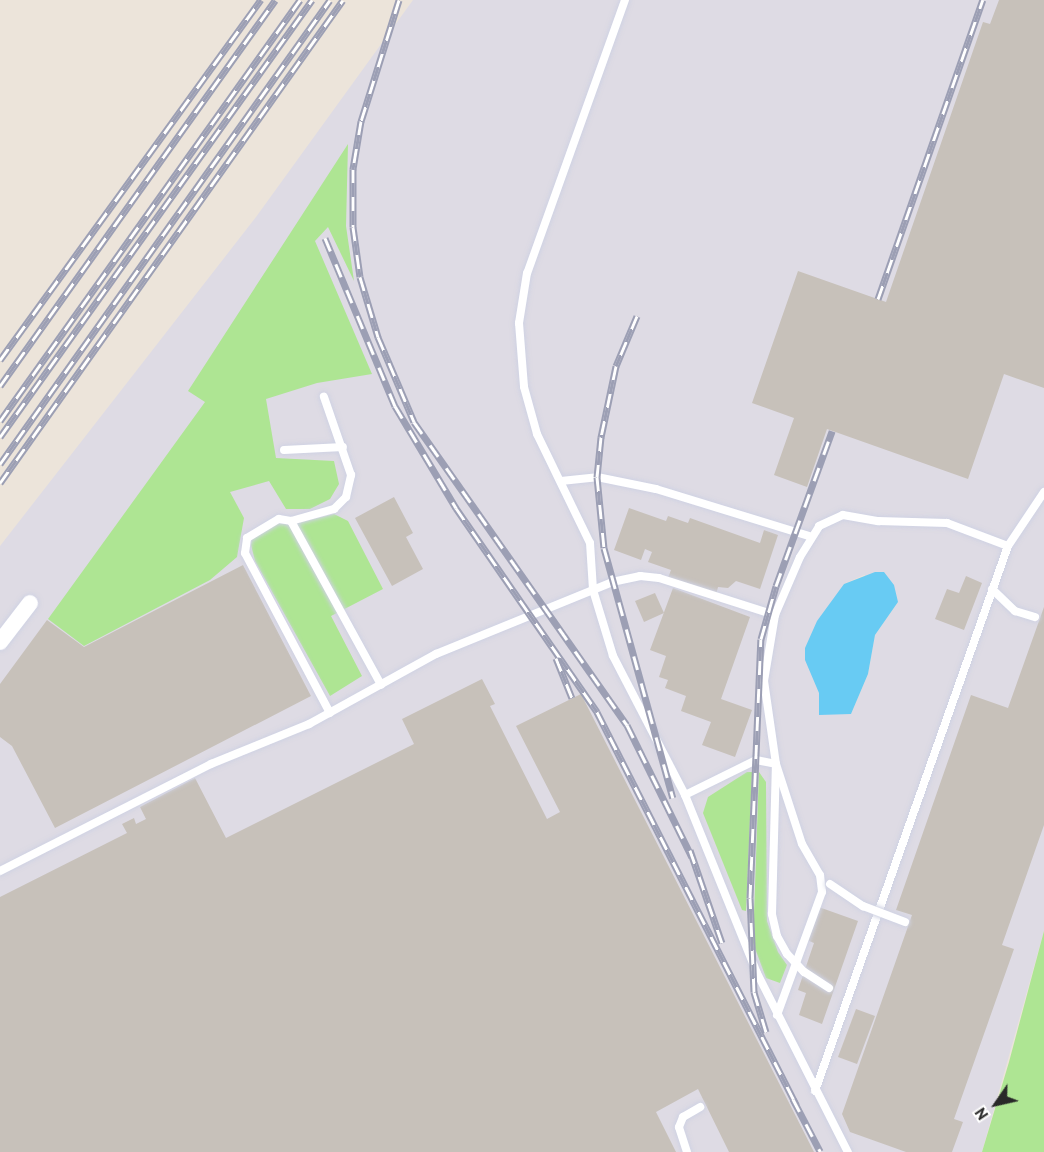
<!DOCTYPE html>
<html>
<head>
<meta charset="utf-8">
<style>
	body { margin:0 }
	#map { position:relative; width:1044px; height:1152px; overflow:hidden; background:#ece4da; font-family:"PT Sans",sans-serif }
	div>[style] { position:absolute }
	[style*='--x'] { left:calc(var(--x)*1px); top:calc(var(--y)*1px); width:calc(var(--w)*1px); rotate:calc(var(--a)*1deg) }
	.industrial>* { inset:0; background:#dedbe4 }
	.green>* { inset:0; background:#aee593 }
	.water>* { inset:0; background:#68cbf3 }
	.building>* { inset:0; background:#c7c1ba }
	.roads { filter:drop-shadow(0 0 2px #cfd2e3) drop-shadow(0 0 2px #cfd2e3) }
	.service>* { height:8px; margin:-4px; padding:0 4px; transform-origin:4px; border-radius:4px; background:#fff }
	.minor>* { height:16px; margin:-8px; padding:0 8px; transform-origin:8px; border-radius:8px; background:#fff }
	.rail>* { height:7px; margin-top:-3.5px; transform-origin:0; background:repeating-linear-gradient(90deg,#fff 0 14px,#9c9fb4 0 28px); box-sizing:border-box; border-block:2px solid #9c9fb4 }
	.bridges { filter:drop-shadow(0 0 2px #cfd2e3) drop-shadow(0 0 2px #cfd2e3) }
	.service-bridge>* { height:8px; margin:-4px; padding:0 4px; transform-origin:4px; border-radius:4px; background:#fff }
	span { translate:-50% -50%; white-space:nowrap; text-align:center; line-height:1.15; -webkit-text-stroke:6px #fff; paint-order:stroke }
	.north { position:absolute; left:966px; top:1074px; width:60px; height:60px; -webkit-text-stroke:4px #fff; paint-order:stroke; rotate:236deg; font-size:16px; font-weight:700; line-height:24px; text-align:center; color:#292929 }
	.north::after { content:''; display:block; margin:auto; width:21px; height:27px; background:#292929; clip-path:polygon(50% 0,100% 100%,50% 72%,0 100%) }
</style>
</head>
<body>
<div id="map">
	<div class="industrial">
		<i style="clip-path:polygon(evenodd,413px 0,1044px 0,1044px 931px,982px 1152px,0 1152px,0 546px,256px 217px,413px 0,864px 575px,898px 602px,875px 635px,868px 674px,851px 714px,819px 714px,819px 693px,805px 648px,844px 584px,864px 575px)"></i>
	</div>
	<div class="green">
		<i style="clip-path:polygon(348px 144px,346px 226px,354px 281px,328px 227px,315px 241px,372px 374px,317px 383px,266px 399px,276px 458px,334px 461px,339px 484px,330px 499px,310px 509px,286px 509px,269px 481px,230px 492px,244px 518px,237px 557px,210px 580px,84px 646px,48px 619px,205px 402px,188px 391px)"></i>
		<i style="clip-path:polygon(334px 514px,348px 521px,383px 589px,331px 616px,362px 676px,330px 696px,255px 561px,251px 545px,252px 538px,278px 523px,290px 525px)"></i>
		<i style="clip-path:polygon(747px 772px,752px 772px,746px 911px,742px 910px,703px 813px,708px 797px)"></i>
		<i style="clip-path:polygon(759px 772px,766px 782px,767px 921px,778px 952px,787px 965px,780px 983px,766px 978px,753px 943px)"></i>
		<i style="clip-path:polygon(1044px 931px,1044px 1152px,982px 1152px,1009px 1062px)"></i>
	</div>
	<div class="water">
		<i style="clip-path:polygon(875px 572px,884px 572px,894px 585px,898px 602px,875px 635px,868px 674px,851px 714px,819px 715px,819px 693px,805px 660px,805px 648px,817px 621px,844px 584px)"></i>
	</div>
	<div class="building">
		<i style="clip-path:polygon(999px 0,1044px 0,1044px 388px,1004px 374px,968px 479px,827px 429px,807px 487px,774px 475px,794px 418px,752px 403px,798px 271px,886px 302px,983px 22px,990px 24px)"></i>
		<i style="clip-path:polygon(394px 497px,413px 533px,406px 537px,423px 569px,392px 586px,355px 518px)"></i>
		<i style="clip-path:polygon(629px 508px,666px 521px,668px 516px,688px 523px,690px 518px,760px 543px,764px 530px,778px 535px,760px 589px,736px 581px,728px 588px,718px 587px,716px 595px,668px 578px,671px 570px,648px 562px,652px 552px,645px 549px,641px 560px,614px 550px)"></i>
		<i style="clip-path:polygon(243px 565px,311px 696px,55px 828px,12px 746px,0 737px,0 684px,47px 620px,84px 647px)"></i>
		<i style="clip-path:polygon(966px 576px,982px 583px,964px 630px,935px 619px,947px 589px,959px 593px)"></i>
		<i style="clip-path:polygon(673px 588px,750px 617px,721px 699px,752px 710px,735px 757px,702px 745px,711px 722px,681px 711px,686px 696px,665px 688px,668px 680px,659px 677px,666px 656px,650px 650px)"></i>
		<i style="clip-path:polygon(655px 593px,664px 613px,644px 622px,635px 601px)"></i>
		<i style="clip-path:polygon(1044px 607px,1044px 825px,1002px 945px,1014px 949px,954px 1119px,963px 1122px,952px 1152px,906px 1152px,850px 1132px,842px 1114px,912px 915px,896px 910px,971px 695px,1008px 708px)"></i>
		<i style="clip-path:polygon(482px 679px,495px 704px,490px 706px,547px 819px,560px 812px,516px 726px,581px 694px,814px 1152px,729px 1152px,698px 1089px,656px 1112px,676px 1152px,0 1152px,0 897px,127px 833px,122px 824px,134px 818px,136px 824px,146px 819px,140px 807px,195px 778px,226px 838px,414px 744px,402px 719px)"></i>
		<i style="clip-path:polygon(813px 905px,858px 921px,822px 1024px,799px 1015px,806px 993px,798px 990px,814px 943px,802px 938px)"></i>
		<i style="clip-path:polygon(856px 1009px,875px 1016px,857px 1064px,838px 1057px)"></i>
	</div>
	<div class="roads">
		<div class="service">
			<i style="--x:625;--y:0;--w:290;--a:109.7"></i>
			<i style="--x:527;--y:273;--w:51;--a:99.1"></i>
			<i style="--x:519;--y:323;--w:64;--a:85.5"></i>
			<i style="--x:524;--y:387;--w:49;--a:74.5"></i>
			<i style="--x:537;--y:434;--w:121;--a:64.1"></i>
			<i style="--x:590;--y:543;--w:47;--a:86.3"></i>
			<i style="--x:593;--y:590;--w:69;--a:73.1"></i>
			<i style="--x:613;--y:656;--w:157;--a:62.6"></i>
			<i style="--x:685;--y:795;--w:192;--a:68"></i>
			<i style="--x:757;--y:973;--w:201;--a:63.1"></i>
			<i style="--x:284;--y:450;--w:59;--a:-2.9"></i>
			<i style="--x:561;--y:481;--w:36;--a:-6"></i>
			<i style="--x:597;--y:477;--w:60;--a:11.5"></i>
			<i style="--x:656;--y:489;--w:163;--a:17.1"></i>
			<i style="--x:291;--y:521;--w:45;--a:-15.6"></i>
			<i style="--x:334;--y:509;--w:17;--a:-45"></i>
			<i style="--x:346;--y:497;--w:23;--a:-77"></i>
			<i style="--x:351;--y:475;--w:83;--a:-109.1"></i>
			<i style="--x:992;--y:589;--w:32;--a:44"></i>
			<i style="--x:1015;--y:611;--w:21;--a:17"></i>
			<i style="--x:330;--y:713;--w:181;--a:-118"></i>
			<i style="--x:245;--y:553;--w:15;--a:-82"></i>
			<i style="--x:247;--y:538;--w:37;--a:-31"></i>
			<i style="--x:279;--y:519;--w:12;--a:9"></i>
			<i style="--x:291;--y:521;--w:187;--a:61.2"></i>
			<i style="--x:685;--y:795;--w:79;--a:-26.2"></i>
			<i style="--x:756;--y:760;--w:20;--a:11"></i>
			<i style="--x:776;--y:764;--w:84;--a:72"></i>
			<i style="--x:802;--y:844;--w:36;--a:60"></i>
			<i style="--x:820;--y:875;--w:17;--a:83"></i>
			<i style="--x:822;--y:892;--w:131;--a:110.1"></i>
			<i style="--x:0;--y:871;--w:237;--a:-26.9"></i>
			<i style="--x:211;--y:764;--w:106;--a:-22.2"></i>
			<i style="--x:309;--y:724;--w:145;--a:-28.9"></i>
			<i style="--x:436;--y:654;--w:190;--a:-22.2"></i>
			<i style="--x:612;--y:582;--w:29;--a:-12"></i>
			<i style="--x:640;--y:576;--w:19;--a:6"></i>
			<i style="--x:659;--y:578;--w:122;--a:17.7"></i>
			<i style="--x:829;--y:988;--w:30;--a:-147"></i>
			<i style="--x:804;--y:972;--w:25;--a:-133"></i>
			<i style="--x:787;--y:954;--w:21;--a:-119"></i>
			<i style="--x:777;--y:936;--w:23;--a:-103"></i>
			<i style="--x:772;--y:914;--w:150;--a:-88.5"></i>
			<i style="--x:776;--y:764;--w:84;--a:-98.2"></i>
			<i style="--x:764;--y:681;--w:67;--a:-80.5"></i>
			<i style="--x:775;--y:615;--w:63;--a:-66.7"></i>
			<i style="--x:800;--y:557;--w:36;--a:-58"></i>
			<i style="--x:819;--y:526;--w:26;--a:-25"></i>
			<i style="--x:843;--y:515;--w:36;--a:10"></i>
			<i style="--x:878;--y:521;--w:69;--a:1.7"></i>
			<i style="--x:947;--y:523;--w:65;--a:20.7"></i>
			<i style="--x:1008;--y:546;--w:65;--a:-56.3"></i>
			<i style="--x:815;--y:1091;--w:578;--a:-70.5"></i>
			<i style="--x:687;--y:1152;--w:26;--a:-108"></i>
			<i style="--x:679;--y:1127;--w:11;--a:-68"></i>
			<i style="--x:683;--y:1117;--w:20;--a:-30"></i>
		</div>
		<div class="minor">
			<i style="--x:0;--y:642;--w:49;--a:-52.4"></i>
		</div>
	</div>
	<div class="rail">
		<i style="--x:399;--y:0;--w:127;--a:107.4"></i>
		<i style="--x:361;--y:121;--w:49;--a:99.5"></i>
		<i style="--x:353;--y:169;--w:58;--a:90"></i>
		<i style="--x:353;--y:227;--w:50;--a:82"></i>
		<i style="--x:360;--y:277;--w:63;--a:73.3"></i>
		<i style="--x:378;--y:337;--w:92;--a:67"></i>
		<i style="--x:414;--y:422;--w:370;--a:54.9"></i>
		<i style="--x:627;--y:725;--w:147;--a:63.8"></i>
		<i style="--x:325;--y:238;--w:182;--a:67.4"></i>
		<i style="--x:395;--y:406;--w:119;--a:59.1"></i>
		<i style="--x:456;--y:508;--w:248;--a:55.3"></i>
		<i style="--x:597;--y:712;--w:441;--a:63.1"></i>
		<i style="--x:878;--y:299;--w:317;--a:-70.7"></i>
		<i style="--x:637;--y:316;--w:54;--a:112.8"></i>
		<i style="--x:616;--y:366;--w:73;--a:101.9"></i>
		<i style="--x:601;--y:437;--w:40;--a:95.7"></i>
		<i style="--x:597;--y:477;--w:71;--a:84.4"></i>
		<i style="--x:604;--y:548;--w:259;--a:74.6"></i>
		<i style="--x:0;--y:360;--w:445;--a:-54.1"></i>
		<i style="--x:0;--y:386;--w:474;--a:-54.5"></i>
		<i style="--x:0;--y:421;--w:517;--a:-54.53"></i>
		<i style="--x:0;--y:437;--w:537;--a:-54.47"></i>
		<i style="--x:0;--y:464;--w:569;--a:-54.58"></i>
		<i style="--x:0;--y:483;--w:592;--a:-54.62"></i>
		<i style="--x:556;--y:658;--w:43;--a:68.2"></i>
		<i style="--x:690;--y:850;--w:98;--a:71"></i>
		<i style="--x:766;--y:1032;--w:42;--a:-106.7"></i>
		<i style="--x:754;--y:992;--w:94;--a:-92.4"></i>
		<i style="--x:750;--y:898;--w:259;--a:-87.6"></i>
		<i style="--x:761;--y:639;--w:55;--a:-74.2"></i>
		<i style="--x:776;--y:586;--w:165;--a:-70.1"></i>
		<i style="--x:793;--y:1099;--w:59;--a:62.6"></i>
	</div>
	<div class="bridges">
		<div class="service-bridge">
			<i style="--x:830;--y:884;--w:40;--a:34"></i>
			<i style="--x:863;--y:906;--w:45;--a:20.9"></i>
		</div>
	</div>
	<div class="north">N</div>
</div>
</body>
</html>
